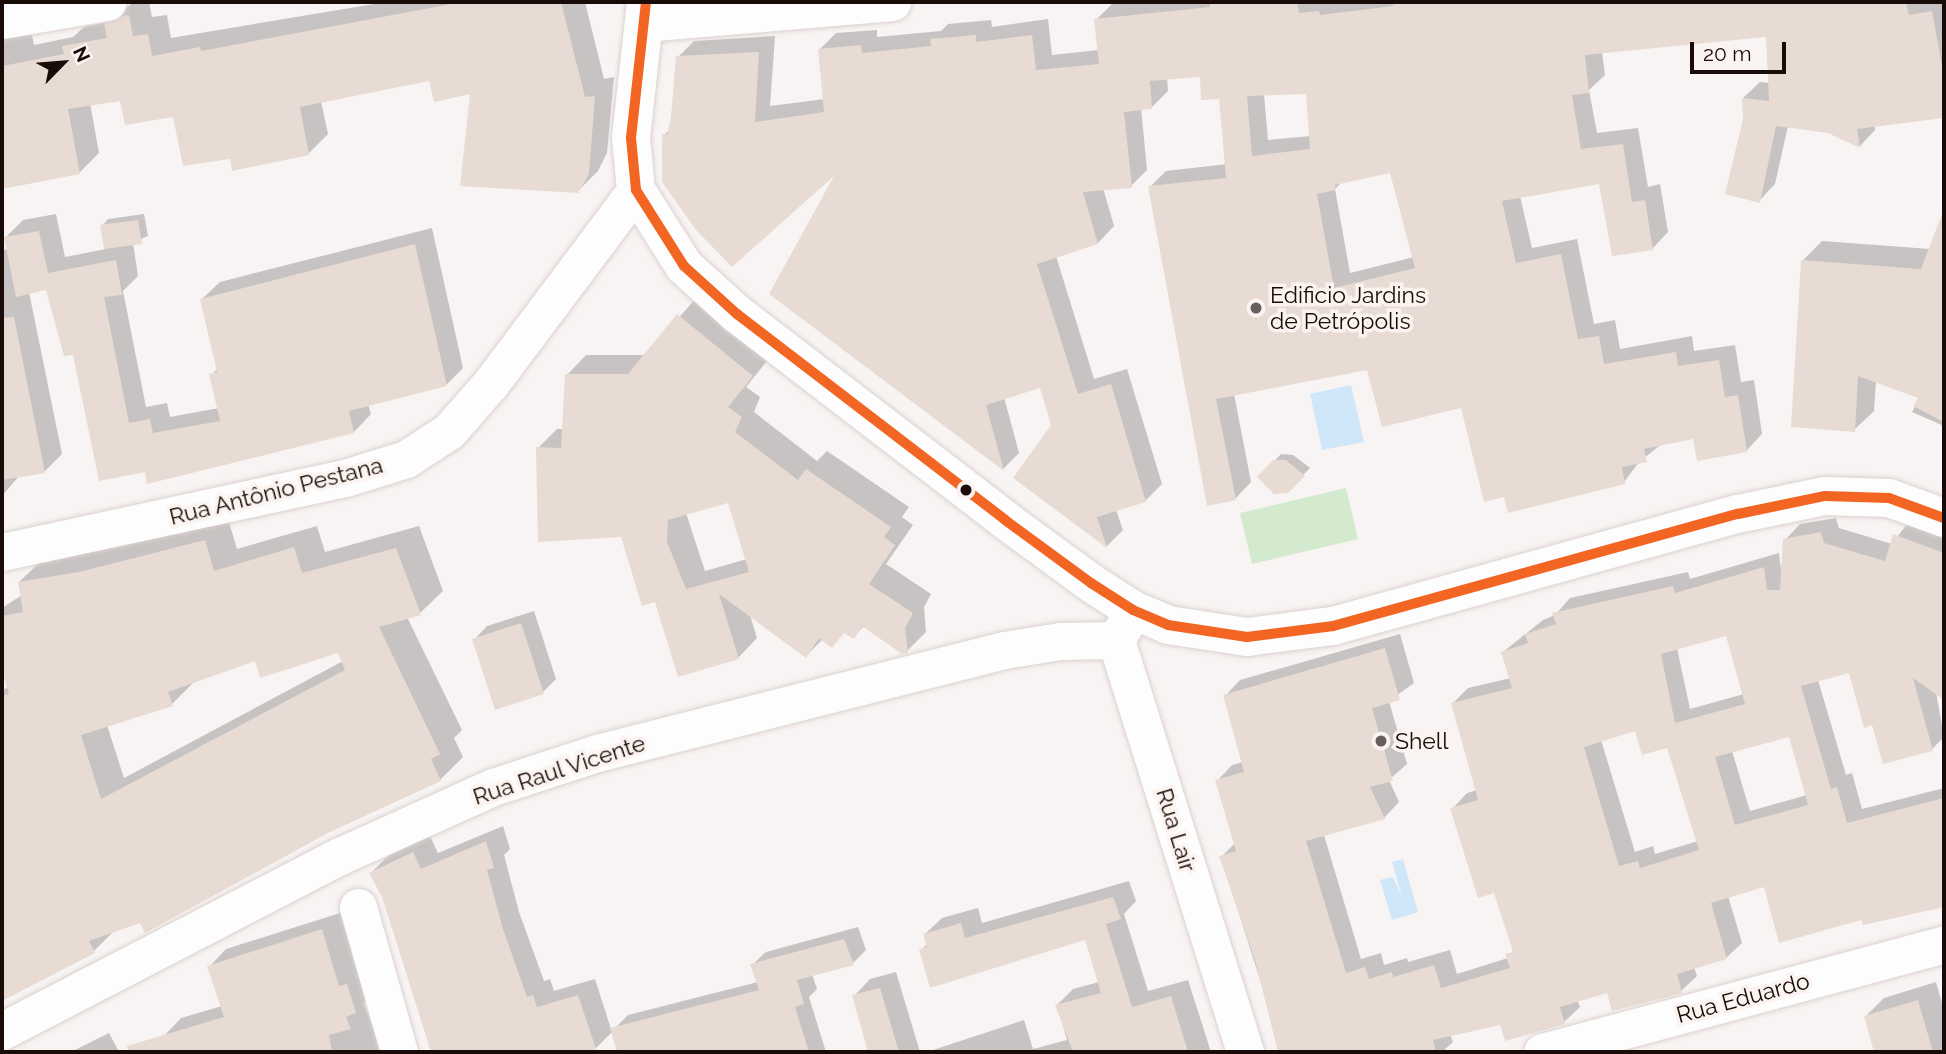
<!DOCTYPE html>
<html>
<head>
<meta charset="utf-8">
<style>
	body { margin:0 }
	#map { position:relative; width:1946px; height:1054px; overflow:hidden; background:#f8f4f3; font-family:Raleway,sans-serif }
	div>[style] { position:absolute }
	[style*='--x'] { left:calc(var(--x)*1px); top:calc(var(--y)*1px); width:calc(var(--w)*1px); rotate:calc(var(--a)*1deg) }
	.green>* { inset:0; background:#d3eacf }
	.water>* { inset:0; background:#cfe7f8 }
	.shadow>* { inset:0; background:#0003 }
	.building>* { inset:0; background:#e8dbd3 }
	.roads { filter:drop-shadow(0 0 2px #dad1ce) drop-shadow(0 0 2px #dad1ce) }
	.minor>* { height:37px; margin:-18.5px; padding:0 18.5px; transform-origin:18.5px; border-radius:18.5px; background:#fefdfd }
	.secondary>* { height:38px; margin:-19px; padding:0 19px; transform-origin:19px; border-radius:19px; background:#fefdfd }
	.bus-1>* { height:10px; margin:-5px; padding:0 5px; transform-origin:5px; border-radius:5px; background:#f26522 }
	.dots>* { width:19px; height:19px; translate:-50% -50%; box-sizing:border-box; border:4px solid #fbf3f0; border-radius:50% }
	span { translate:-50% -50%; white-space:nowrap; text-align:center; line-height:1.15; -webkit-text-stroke:7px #fbf3f0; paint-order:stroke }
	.poi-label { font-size:23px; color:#190c08 }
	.left { translate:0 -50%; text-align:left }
	.street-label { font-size:23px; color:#190c08 }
	.frame { position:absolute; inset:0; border:4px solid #190c08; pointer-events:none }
	.north { position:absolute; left:28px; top:28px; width:70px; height:70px; -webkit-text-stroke:5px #fbf3f0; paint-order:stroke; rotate:65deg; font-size:19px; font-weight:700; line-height:28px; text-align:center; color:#190c08 }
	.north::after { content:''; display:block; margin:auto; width:24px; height:32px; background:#190c08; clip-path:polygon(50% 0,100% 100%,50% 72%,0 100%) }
	.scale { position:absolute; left:1690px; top:42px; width:96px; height:32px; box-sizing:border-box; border:4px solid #190c08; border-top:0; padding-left:9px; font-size:21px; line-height:24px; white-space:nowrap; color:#190c08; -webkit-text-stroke:5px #fbf3f0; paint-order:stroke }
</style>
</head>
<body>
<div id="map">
	<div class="green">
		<i style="clip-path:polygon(1346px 488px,1358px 539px,1252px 564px,1240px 513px)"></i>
	</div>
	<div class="water">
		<i style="clip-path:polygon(1351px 385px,1364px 442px,1322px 450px,1310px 394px)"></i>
		<i style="clip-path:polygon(1403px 859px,1418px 912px,1392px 920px,1380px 880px,1393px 877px,1402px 898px,1392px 862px)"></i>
	</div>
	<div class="shadow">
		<i style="clip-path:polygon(134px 2px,149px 2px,152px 17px,167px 15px,171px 38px,386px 2px,585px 2px,604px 79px,614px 77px,607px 153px,598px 171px,578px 191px,472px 91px,431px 79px,321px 101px,328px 134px,308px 154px,231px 157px,174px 115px,121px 99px,90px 103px,99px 153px,80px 172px,2px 185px,2px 25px,29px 21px,34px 45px,73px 37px,84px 27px,108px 22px)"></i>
		<i style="clip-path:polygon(evenodd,1130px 2px,1944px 2px,1944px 116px,1875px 125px,1875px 130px,1860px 146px,1828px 132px,1788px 126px,1775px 184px,1759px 201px,1743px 98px,1760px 82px,1770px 83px,1767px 35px,1602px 52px,1605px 75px,1589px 90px,1597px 133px,1638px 128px,1648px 187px,1660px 184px,1668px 232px,1652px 249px,1601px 182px,1520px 196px,1532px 248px,1577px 239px,1594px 324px,1615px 320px,1620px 349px,1692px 336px,1694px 351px,1735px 345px,1741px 382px,1754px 380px,1762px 434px,1746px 451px,1695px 437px,1663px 443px,1639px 462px,1624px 482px,1505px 495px,1463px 406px,1368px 368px,1234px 394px,1251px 482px,1235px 499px,1150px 187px,1166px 171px,1227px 164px,1220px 97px,1201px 75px,1167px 77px,1168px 91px,1152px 107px,1141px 108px,1147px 170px,1131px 186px,1103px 188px,1114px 226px,1098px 243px,1056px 256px,1094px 379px,1127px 369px,1162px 484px,1145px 501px,1116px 510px,1123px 530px,1107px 546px,1016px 478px,1053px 425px,1042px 386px,1004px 397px,1019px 453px,1003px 469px,839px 169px,664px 135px,670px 129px,678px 57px,694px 41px,775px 36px,770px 106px,825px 99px,820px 49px,836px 33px,877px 30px,877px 37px,941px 31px,948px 24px,991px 20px,992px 27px,1048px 19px,1052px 55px,1099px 50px,1096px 20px,1112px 4px,1130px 2px,1307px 92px,1311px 136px,1268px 140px,1264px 94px,1307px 92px,1130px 2px,1391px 171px,1414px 257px,1350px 273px,1335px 189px,1343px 181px,1391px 171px)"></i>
		<i style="clip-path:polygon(1944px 213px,1944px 426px,1912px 412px,1920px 397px,1876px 381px,1874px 411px,1854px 430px,1803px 260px,1822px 241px,1930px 249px)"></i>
		<i style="clip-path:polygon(56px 214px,65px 257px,106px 249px,102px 226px,108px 219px,144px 214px,148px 236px,133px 243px,138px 276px,123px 291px,146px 407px,167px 403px,170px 417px,219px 408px,211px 375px,218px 368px,202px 299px,220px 282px,432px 228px,463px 368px,446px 385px,368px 404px,371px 414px,354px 432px,146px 470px,75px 353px,48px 288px,29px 292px,62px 454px,44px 472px,19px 476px,2px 496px,2px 250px,8px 249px,6px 237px,23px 220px)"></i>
		<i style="clip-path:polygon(evenodd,698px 296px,771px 356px,746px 387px,760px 397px,754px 412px,817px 461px,827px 451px,909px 507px,902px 517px,913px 525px,886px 564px,931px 594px,924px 607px,926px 632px,907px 651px,865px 625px,853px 637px,845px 632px,823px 639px,806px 656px,750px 615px,757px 638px,738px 658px,657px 600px,622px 536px,538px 448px,557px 429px,564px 429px,567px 375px,586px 355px,646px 355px,698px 296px,729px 501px,747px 559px,705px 571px,686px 513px,729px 501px)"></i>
		<i style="clip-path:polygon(1281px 454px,1293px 455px,1310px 468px,1287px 491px,1259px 477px)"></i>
		<i style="clip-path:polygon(evenodd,1836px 518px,1839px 528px,1892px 544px,1910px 520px,1944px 534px,1944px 698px,1936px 692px,1944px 737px,1932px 749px,1874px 723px,1850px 671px,1818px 680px,1846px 775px,1852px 773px,1862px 809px,1944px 788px,1944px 903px,1863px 918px,1765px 885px,1728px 896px,1742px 943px,1726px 958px,1694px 967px,1697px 976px,1681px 991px,1608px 991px,1577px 1000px,1580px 1007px,1564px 1022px,1501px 1023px,1450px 1034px,1453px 1042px,1442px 1052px,1283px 1052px,1221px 857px,1235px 843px,1217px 781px,1232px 765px,1243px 762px,1225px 696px,1240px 680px,1400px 634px,1414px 683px,1389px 701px,1407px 764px,1389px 780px,1399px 802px,1384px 818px,1324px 835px,1361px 959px,1381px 953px,1384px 965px,1407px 958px,1408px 962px,1450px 950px,1457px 974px,1508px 958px,1514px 948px,1495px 891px,1452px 809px,1467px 793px,1477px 790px,1453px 703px,1468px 688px,1511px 678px,1503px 652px,1543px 620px,1555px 615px,1570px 598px,1688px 572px,1690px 579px,1779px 553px,1781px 570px,1785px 540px,1800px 524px,1836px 518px,1727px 634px,1744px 694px,1690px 709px,1677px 648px,1727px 634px,1836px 518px,1637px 729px,1668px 746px,1698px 841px,1655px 854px,1653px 846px,1635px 852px,1601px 740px,1637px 729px,1836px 518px,1790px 735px,1807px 795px,1750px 811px,1732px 751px,1790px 735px)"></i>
		<i style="clip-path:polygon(evenodd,228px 519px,237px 549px,317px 526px,325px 552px,419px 526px,443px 591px,420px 613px,407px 617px,462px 730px,454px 738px,463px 757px,440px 780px,114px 931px,94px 951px,2px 999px,2px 692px,8px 686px,2px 662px,2px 608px,22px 595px,19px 582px,42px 560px,103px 550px,228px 519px,339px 651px,343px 661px,124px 778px,107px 725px,172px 704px,195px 681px,257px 659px,339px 651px)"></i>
		<i style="clip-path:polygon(534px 611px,556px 679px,543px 692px,474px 640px,487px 626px)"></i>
		<i style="clip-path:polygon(503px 826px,510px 849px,504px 855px,519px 912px,544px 981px,550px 979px,554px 991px,595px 979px,612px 1032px,595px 1049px,433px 1052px,383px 896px,371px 873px,388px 856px,430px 836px,438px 853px)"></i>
		<i style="clip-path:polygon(1129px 881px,1136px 901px,1124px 914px,1148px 991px,1188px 980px,1211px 1052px,927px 1052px,1024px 1020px,1033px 1049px,1067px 1040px,1057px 1005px,1073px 989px,1099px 982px,1086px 938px,921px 950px,928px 943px,925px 934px,942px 918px,978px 908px,982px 923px)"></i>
		<i style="clip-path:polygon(340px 913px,357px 970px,373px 994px,364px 1003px,382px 1052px,164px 1052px,164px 1036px,181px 1018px,222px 1006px,209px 967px,226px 949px)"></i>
		<i style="clip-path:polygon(858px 927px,866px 950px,853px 963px,812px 974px,817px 989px,809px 997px,826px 1052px,622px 1052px,615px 1028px,628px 1015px,758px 982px,752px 965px,766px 952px)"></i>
		<i style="clip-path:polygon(896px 972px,920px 1052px,870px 1052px,854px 996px,870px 979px)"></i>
		<i style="clip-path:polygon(1936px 982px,1944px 1010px,1944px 1052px,1876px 1052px,1866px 1016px,1884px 998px)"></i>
		<i style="clip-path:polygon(109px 1033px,119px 1052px,71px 1052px)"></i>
	</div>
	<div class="building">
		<i style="clip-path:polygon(462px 2px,561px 2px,585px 97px,595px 96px,589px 174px,578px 193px,460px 186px,470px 94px,434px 102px,429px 81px,300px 107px,309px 155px,232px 171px,230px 159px,183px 166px,173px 117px,125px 125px,120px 101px,68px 109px,80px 174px,2px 189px,2px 66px,64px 54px,62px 46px,107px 38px,104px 24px,122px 16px,129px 15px,133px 36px,148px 34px,152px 56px,200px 47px,201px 51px)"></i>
		<i style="clip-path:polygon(evenodd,1210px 2px,1297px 2px,1299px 13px,1319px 11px,1320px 15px,1393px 6px,1393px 2px,1906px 2px,1909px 15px,1932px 11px,1944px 77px,1944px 118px,1857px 129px,1860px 148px,1828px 133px,1776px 126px,1760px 203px,1725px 194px,1743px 119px,1742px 98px,1769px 101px,1766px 37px,1585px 55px,1589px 93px,1572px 95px,1581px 149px,1623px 144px,1632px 202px,1645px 200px,1653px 250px,1612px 256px,1599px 184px,1502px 201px,1516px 263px,1561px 254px,1578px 339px,1599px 336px,1604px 364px,1676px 352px,1678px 366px,1719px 360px,1725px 397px,1738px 395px,1747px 452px,1697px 461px,1693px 439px,1644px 449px,1647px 462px,1622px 467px,1625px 484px,1508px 513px,1504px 497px,1484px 502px,1461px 408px,1382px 427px,1367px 370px,1216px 399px,1236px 500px,1207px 506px,1148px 186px,1226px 178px,1219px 99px,1201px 100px,1200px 77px,1150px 81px,1152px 109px,1124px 112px,1132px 188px,1083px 192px,1098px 244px,1037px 264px,1078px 394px,1111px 384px,1146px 502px,1097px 517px,1107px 548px,1013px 478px,1051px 425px,1040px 388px,986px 405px,1004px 471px,769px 294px,834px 176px,732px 267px,696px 230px,662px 182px,662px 134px,667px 135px,671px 117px,676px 56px,759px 52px,755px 122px,824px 112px,818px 49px,861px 45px,862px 53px,931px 46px,930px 39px,976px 35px,976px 42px,1032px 35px,1036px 70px,1099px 64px,1094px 19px,1210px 7px,1210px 2px,1306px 94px,1310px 149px,1252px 156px,1247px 96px,1306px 94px,1210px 2px,1390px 173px,1415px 268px,1334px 288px,1317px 194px,1336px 190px,1335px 185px,1390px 173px)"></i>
		<i style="clip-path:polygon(1942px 214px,1944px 422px,1913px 406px,1918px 398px,1858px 376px,1855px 432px,1791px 427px,1801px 260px,1921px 269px)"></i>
		<i style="clip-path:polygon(138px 220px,142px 244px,104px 249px,100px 225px)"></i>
		<i style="clip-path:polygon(39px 231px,48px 273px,116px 260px,122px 295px,104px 297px,129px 423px,150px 419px,153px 433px,220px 421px,209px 374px,217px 372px,200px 299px,415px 244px,447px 386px,349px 411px,354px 433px,147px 484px,145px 472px,99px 481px,73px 355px,64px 356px,46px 290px,16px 297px,4px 237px)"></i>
		<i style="clip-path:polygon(evenodd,677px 314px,753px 376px,728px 407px,742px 417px,735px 432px,798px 480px,806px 469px,891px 527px,884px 537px,895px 545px,869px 584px,913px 613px,905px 628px,908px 653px,902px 654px,862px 626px,854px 639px,844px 633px,832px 648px,819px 638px,806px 658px,719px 594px,739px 659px,678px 677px,655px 602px,642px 606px,621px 537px,538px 542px,536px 447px,561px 448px,565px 374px,628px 374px,677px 314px,728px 503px,749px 572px,686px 589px,667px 542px,668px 520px,728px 503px)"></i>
		<i style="clip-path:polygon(14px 317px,45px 473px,2px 480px,2px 318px)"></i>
		<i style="clip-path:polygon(1273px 460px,1286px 460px,1305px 476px,1288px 493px,1274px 494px,1257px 477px)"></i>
		<i style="clip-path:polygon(evenodd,1821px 532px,1824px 543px,1885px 561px,1893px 534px,1944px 553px,1944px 700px,1913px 678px,1933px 751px,1883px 764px,1872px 725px,1864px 728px,1849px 673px,1801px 686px,1831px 789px,1837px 787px,1847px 823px,1944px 798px,1944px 907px,1863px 925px,1861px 920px,1779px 943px,1764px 887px,1711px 903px,1727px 959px,1677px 974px,1682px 993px,1612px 1011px,1607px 993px,1560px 1007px,1565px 1024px,1505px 1041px,1500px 1025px,1433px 1040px,1436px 1052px,1278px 1052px,1255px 960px,1219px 856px,1236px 851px,1215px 780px,1244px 772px,1223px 695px,1385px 648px,1400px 700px,1372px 708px,1393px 781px,1370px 787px,1385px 819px,1306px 841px,1346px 973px,1365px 967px,1369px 979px,1392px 972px,1393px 977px,1434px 965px,1441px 988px,1510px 968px,1505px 954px,1513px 952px,1494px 893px,1478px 898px,1450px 808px,1478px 800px,1451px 703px,1512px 688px,1501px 652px,1528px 643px,1525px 634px,1556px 624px,1552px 613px,1673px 586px,1675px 593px,1764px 567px,1767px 590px,1780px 590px,1783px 539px,1821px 532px,1726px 636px,1745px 704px,1675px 723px,1661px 654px,1726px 636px,1821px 532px,1635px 731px,1642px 755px,1667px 748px,1699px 850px,1640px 868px,1638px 861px,1619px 866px,1584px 747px,1635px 731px,1821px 532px,1789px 737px,1808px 805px,1735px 825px,1715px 757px,1789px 737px)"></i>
		<i style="clip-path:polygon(evenodd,205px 540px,214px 571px,294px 547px,302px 573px,396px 548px,421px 615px,379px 627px,440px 754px,431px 759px,441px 781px,328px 833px,145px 933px,140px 923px,89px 941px,95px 953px,2px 1001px,2px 696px,9px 694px,2px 671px,2px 616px,23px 612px,18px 582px,79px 572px,205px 540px,338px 653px,345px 670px,101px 799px,81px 735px,173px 706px,168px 692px,255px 661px,260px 678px,338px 653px)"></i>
		<i style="clip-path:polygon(521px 623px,544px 694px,495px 710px,472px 639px)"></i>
		<i style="clip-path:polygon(486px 841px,494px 868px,487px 870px,503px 929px,527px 997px,533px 995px,537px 1007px,578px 995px,597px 1052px,431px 1052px,382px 897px,369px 873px,413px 852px,421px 869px)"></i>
		<i style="clip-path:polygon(1113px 897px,1121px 919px,1106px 924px,1132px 1007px,1171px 996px,1188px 1052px,1073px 1052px,1055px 1005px,1101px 993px,1085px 940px,930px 988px,919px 949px,927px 947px,923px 934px,961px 923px,965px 938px)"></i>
		<i style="clip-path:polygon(322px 929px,339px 986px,347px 984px,356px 1013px,346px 1017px,351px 1029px,329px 1035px,332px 1052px,128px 1052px,127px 1046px,224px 1017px,207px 966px)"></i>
		<i style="clip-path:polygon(844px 939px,854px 965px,797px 980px,804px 1004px,795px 1007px,809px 1052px,617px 1052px,610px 1028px,759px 990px,750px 964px)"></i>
		<i style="clip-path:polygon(880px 988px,899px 1052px,868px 1052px,852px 995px)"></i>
		<i style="clip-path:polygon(1918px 1000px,1933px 1052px,1874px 1052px,1864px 1016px)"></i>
	</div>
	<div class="roads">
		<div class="minor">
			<i style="--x:2;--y:20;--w:107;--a:-9.7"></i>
			<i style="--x:644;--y:23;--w:249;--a:-4.8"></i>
			<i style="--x:2;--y:552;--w:351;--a:-12.2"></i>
			<i style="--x:345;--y:478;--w:64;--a:-17.3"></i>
			<i style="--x:406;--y:459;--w:51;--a:-33.1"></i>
			<i style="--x:449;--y:431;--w:64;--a:-48.8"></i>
			<i style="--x:491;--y:383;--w:241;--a:-53.1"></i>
			<i style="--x:1129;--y:618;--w:26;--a:121"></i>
			<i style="--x:1116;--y:640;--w:432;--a:72.6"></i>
			<i style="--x:358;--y:907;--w:151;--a:74.2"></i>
			<i style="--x:2;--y:1031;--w:381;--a:-27.4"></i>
			<i style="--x:340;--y:856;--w:168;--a:-24.3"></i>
			<i style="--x:493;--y:787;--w:109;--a:-18.1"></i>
			<i style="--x:597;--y:753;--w:420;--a:-14.2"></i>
			<i style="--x:1004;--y:650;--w:57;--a:-9.1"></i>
			<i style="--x:1060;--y:641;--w:56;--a:-1"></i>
			<i style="--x:1542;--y:1052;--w:416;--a:-15"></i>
		</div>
		<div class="secondary">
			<i style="--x:646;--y:2;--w:137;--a:96.3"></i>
			<i style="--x:631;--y:138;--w:52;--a:84.5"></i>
			<i style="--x:636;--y:190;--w:90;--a:57.7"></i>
			<i style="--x:684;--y:266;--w:72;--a:42.2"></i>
			<i style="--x:737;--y:314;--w:338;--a:37.5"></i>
			<i style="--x:1005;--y:520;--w:107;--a:36.2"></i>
			<i style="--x:1091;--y:583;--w:50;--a:32.7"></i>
			<i style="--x:1133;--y:610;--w:38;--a:23"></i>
			<i style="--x:1168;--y:625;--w:80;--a:8.6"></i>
			<i style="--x:1247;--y:637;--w:87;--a:-7.3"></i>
			<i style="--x:1333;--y:626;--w:420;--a:-15.5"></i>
			<i style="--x:1738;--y:514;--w:89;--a:-11.7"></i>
			<i style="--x:1825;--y:496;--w:64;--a:1.8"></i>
			<i style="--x:1889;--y:498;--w:59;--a:20"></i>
		</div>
	</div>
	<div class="bus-1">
		<i style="--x:646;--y:2;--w:137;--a:96.3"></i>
		<i style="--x:631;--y:138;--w:52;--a:84.5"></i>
		<i style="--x:636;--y:190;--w:90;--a:57.7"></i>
		<i style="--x:684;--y:266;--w:72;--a:42.2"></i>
		<i style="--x:737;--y:314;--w:338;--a:37.5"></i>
		<i style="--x:1005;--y:520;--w:107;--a:36.2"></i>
		<i style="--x:1091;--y:583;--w:50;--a:32.7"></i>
		<i style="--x:1133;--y:610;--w:38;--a:23"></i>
		<i style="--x:1168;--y:625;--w:80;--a:8.6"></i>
		<i style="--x:1247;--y:637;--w:87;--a:-7.3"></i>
		<i style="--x:1333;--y:626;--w:420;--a:-15.5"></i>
		<i style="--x:1738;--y:514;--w:89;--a:-11.7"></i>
		<i style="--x:1825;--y:496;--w:64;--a:1.8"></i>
		<i style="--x:1889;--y:498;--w:59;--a:20"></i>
	</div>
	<div class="dots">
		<i style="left:1256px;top:308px;background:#675d5a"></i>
		<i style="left:966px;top:490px;background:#190c08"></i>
		<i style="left:1381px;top:741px;background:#675d5a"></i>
	</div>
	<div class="poi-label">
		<span class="left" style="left:1270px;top:308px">Edificio Jardins<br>de Petrópolis</span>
		<span class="left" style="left:1395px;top:741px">Shell</span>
	</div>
	<div class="street-label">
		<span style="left:276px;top:491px;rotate:-14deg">Rua Antônio Pestana</span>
		<span style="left:559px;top:770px;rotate:-18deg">Rua Raul Vicente</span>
		<span style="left:1176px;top:830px;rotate:73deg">Rua Lair</span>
		<span style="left:1743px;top:998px;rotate:-15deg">Rua Eduardo</span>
	</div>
	<div class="frame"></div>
	<div class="north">N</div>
	<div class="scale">20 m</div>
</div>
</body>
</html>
